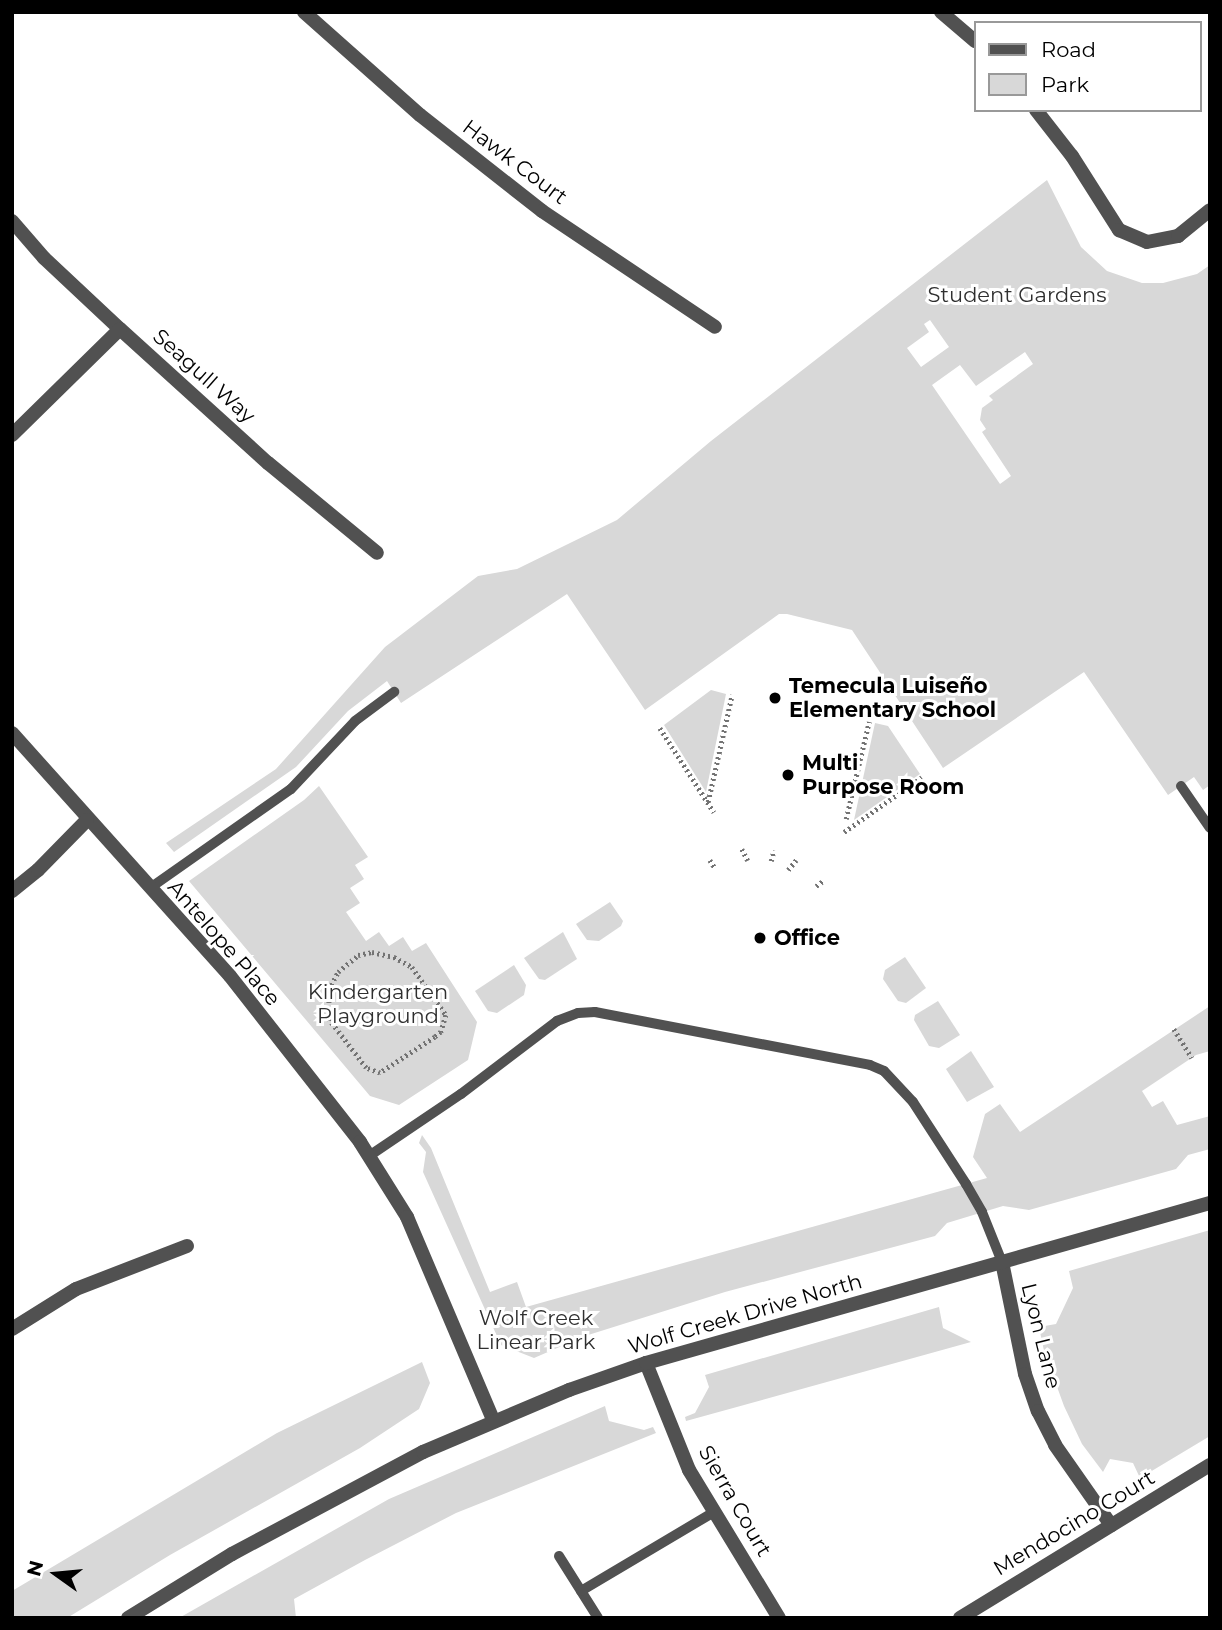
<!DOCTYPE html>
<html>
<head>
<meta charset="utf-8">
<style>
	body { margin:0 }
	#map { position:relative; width:1222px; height:1630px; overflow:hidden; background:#fff; font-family:Montserrat,sans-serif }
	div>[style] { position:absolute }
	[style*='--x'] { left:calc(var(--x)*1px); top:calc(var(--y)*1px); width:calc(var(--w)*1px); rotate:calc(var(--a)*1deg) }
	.green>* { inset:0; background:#d8d8d8 }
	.path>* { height:4.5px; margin-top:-2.25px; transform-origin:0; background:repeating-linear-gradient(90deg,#737373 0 2px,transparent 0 5.5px) }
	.service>* { height:10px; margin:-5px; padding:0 5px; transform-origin:5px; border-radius:5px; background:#515151 }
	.minor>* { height:14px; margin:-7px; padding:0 7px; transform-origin:7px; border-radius:7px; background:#515151 }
	.tertiary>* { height:14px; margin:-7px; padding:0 7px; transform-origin:7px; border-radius:7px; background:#515151 }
	.dots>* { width:19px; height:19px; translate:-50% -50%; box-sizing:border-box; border:4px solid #fff; border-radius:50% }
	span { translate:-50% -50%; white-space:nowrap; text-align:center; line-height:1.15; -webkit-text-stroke:6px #fff; paint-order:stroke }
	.street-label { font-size:21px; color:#000 }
	.park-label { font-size:21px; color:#2f2f2f }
	.poi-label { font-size:21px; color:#000; font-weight:700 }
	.left { translate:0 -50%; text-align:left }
	.frame { position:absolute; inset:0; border:14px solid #000; pointer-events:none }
	.legend { position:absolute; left:974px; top:21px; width:228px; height:91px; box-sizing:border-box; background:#fff; border:2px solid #999; margin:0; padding:9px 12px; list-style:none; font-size:21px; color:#000 }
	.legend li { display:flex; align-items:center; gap:14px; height:35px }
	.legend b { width:35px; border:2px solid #999 }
	.north { position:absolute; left:21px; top:1539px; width:70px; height:70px; -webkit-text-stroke:5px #fff; paint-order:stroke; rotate:285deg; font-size:19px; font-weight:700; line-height:28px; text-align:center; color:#000 }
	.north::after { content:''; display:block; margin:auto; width:24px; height:32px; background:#000; clip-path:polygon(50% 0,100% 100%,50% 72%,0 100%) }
</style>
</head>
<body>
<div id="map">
	<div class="green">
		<i style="clip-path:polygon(evenodd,1047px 180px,1081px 247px,1107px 271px,1142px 283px,1163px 283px,1197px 274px,1210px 265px,1210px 785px,1203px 790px,1194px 777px,1168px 795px,1084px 672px,943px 768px,852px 630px,787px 614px,779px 614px,645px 710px,567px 594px,401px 703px,387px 681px,348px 711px,296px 767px,174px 852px,166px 843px,276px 769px,385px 647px,478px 576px,517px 569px,617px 520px,711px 441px,1047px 180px,930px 320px,949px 347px,921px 367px,907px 348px,929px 332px,924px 324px,930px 320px,1047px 180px,1025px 352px,1033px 364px,989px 396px,993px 400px,982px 408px,980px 420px,986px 429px,982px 432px,1011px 476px,1000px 484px,932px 385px,960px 365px,976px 386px,1025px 352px)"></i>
		<i style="clip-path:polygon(711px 690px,726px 694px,706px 792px,664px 725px)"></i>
		<i style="clip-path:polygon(875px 723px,888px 726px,920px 774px,854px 820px)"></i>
		<i style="clip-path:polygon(319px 786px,368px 857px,355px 865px,364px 879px,350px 888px,360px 903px,346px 912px,366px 941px,379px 932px,389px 946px,403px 937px,412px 951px,426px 943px,477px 1022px,468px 1060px,399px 1105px,370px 1096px,189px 881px,304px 800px)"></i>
		<i style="clip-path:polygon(610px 902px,623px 921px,621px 926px,599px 941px,587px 940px,576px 924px)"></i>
		<i style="clip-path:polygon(563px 932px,577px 959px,545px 980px,539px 979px,524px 958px)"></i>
		<i style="clip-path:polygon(905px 957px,926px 988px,906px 1003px,898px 1001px,883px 979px,885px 970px)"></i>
		<i style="clip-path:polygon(514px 965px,526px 985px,524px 995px,497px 1013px,488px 1011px,475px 991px)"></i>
		<i style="clip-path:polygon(938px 1001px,960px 1035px,939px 1048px,929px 1046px,914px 1020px,915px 1015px)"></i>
		<i style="clip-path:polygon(1210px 1006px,1210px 1051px,1196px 1055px,1142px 1091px,1152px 1107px,1163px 1101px,1177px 1125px,1210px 1116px,1210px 1149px,1188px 1155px,1176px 1169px,1029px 1210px,1003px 1206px,947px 1223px,935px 1236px,725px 1292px,585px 1336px,534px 1358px,501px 1345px,423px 1172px,426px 1152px,419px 1143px,422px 1135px,431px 1148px,490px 1292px,517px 1282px,526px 1307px,987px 1178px,973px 1157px,985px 1114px,1000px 1104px,1020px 1132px)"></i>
		<i style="clip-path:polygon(971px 1051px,994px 1087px,967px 1102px,946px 1069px)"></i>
		<i style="clip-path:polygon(1210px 1230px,1210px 1436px,1140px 1478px,1133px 1463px,1110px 1459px,1103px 1472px,1082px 1444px,1064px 1406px,1044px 1351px,1039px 1327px,1056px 1324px,1073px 1288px,1069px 1271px)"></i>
		<i style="clip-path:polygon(939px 1307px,943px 1328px,971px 1342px,686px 1421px,685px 1417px,695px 1413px,709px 1387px,705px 1375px)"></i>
		<i style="clip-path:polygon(422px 1362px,430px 1383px,419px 1409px,360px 1448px,170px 1555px,67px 1618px,12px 1618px,12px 1591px,277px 1433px)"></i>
		<i style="clip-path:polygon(605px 1406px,609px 1421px,644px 1430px,653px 1427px,656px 1433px,456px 1513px,365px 1560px,294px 1599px,296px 1618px,179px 1618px,389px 1499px)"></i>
	</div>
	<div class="path">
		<i style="--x:660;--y:728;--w:100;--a:57.3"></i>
		<i style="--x:708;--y:802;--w:110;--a:-77.4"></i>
		<i style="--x:846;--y:819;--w:100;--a:-76.7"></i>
		<i style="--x:844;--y:832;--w:95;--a:-35.2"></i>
		<i style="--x:742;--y:849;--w:13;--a:63"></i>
		<i style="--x:710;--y:860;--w:9;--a:58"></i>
		<i style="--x:771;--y:861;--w:11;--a:-75"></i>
		<i style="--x:788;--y:870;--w:13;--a:-51"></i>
		<i style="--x:816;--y:886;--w:9;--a:-36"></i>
		<i style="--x:372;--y:952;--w:23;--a:13"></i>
		<i style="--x:394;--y:957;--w:21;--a:29"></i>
		<i style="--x:412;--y:967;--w:59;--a:54.7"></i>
		<i style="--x:446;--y:1015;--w:18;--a:106"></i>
		<i style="--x:441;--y:1032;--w:8;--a:140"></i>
		<i style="--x:435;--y:1037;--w:66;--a:146.8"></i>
		<i style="--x:380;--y:1073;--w:15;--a:-160"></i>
		<i style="--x:366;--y:1068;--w:59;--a:-127.5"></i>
		<i style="--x:330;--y:1021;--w:13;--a:-99"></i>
		<i style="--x:328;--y:1008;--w:23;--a:-83"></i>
		<i style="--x:331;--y:985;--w:15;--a:-62"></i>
		<i style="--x:338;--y:972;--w:26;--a:-40"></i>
		<i style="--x:358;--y:955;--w:14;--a:-12"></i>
		<i style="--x:1174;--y:1029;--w:34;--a:58"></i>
	</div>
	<div class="service">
		<i style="--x:1181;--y:786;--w:51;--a:55.4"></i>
		<i style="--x:150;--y:888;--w:172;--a:-35.1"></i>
		<i style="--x:291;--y:789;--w:93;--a:-46.7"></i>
		<i style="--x:355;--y:721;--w:49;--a:-36.6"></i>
		<i style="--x:369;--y:1156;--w:111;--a:-34"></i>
		<i style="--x:461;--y:1094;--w:121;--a:-37.2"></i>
		<i style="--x:557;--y:1021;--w:22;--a:-21"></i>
		<i style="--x:578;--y:1013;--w:17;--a:-3"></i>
		<i style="--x:595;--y:1012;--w:280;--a:10.9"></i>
		<i style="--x:870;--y:1065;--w:15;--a:23"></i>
		<i style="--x:884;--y:1071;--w:42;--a:46.9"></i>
		<i style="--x:913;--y:1102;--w:98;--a:57.1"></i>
		<i style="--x:966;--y:1184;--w:32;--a:60"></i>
		<i style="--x:982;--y:1212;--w:54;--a:68.2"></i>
		<i style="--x:559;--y:1556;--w:73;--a:57.8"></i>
		<i style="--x:581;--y:1591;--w:155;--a:-30.7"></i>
	</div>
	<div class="minor">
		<i style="--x:304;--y:12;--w:155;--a:41.6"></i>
		<i style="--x:420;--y:115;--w:155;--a:38.2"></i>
		<i style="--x:542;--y:211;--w:208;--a:33.8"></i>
		<i style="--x:941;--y:12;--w:45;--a:40.5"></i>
		<i style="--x:1036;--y:110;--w:58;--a:52"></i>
		<i style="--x:1072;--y:156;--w:88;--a:57.6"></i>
		<i style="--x:1119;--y:230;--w:30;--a:23"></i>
		<i style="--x:1147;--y:242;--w:32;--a:-11"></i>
		<i style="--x:1178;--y:236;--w:41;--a:-39.1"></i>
		<i style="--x:12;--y:221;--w:49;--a:49.1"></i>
		<i style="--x:44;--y:258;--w:104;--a:43.1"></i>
		<i style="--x:120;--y:329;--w:200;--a:42.2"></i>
		<i style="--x:268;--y:463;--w:141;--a:39.5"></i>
		<i style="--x:12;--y:435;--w:151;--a:-44.5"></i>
		<i style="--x:12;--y:733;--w:326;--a:48.1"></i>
		<i style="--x:230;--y:976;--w:211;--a:51.9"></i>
		<i style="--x:360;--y:1142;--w:89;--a:57.9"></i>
		<i style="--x:407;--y:1217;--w:220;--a:67"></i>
		<i style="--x:12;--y:891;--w:33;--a:-39"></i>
		<i style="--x:38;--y:870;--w:70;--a:-45.6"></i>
		<i style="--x:1002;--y:1262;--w:114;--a:78.4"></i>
		<i style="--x:1025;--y:1374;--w:39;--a:71"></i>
		<i style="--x:1038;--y:1411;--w:38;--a:63"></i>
		<i style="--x:1055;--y:1445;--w:98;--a:55"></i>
		<i style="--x:12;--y:1329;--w:75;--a:-32"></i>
		<i style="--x:76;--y:1289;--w:119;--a:-21.2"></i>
		<i style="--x:646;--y:1363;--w:115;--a:68.1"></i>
		<i style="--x:689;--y:1470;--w:173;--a:58.7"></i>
		<i style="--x:960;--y:1618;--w:293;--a:-31.5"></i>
	</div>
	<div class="tertiary">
		<i style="--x:128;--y:1618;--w:122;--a:-31.6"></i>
		<i style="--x:232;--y:1554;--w:217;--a:-28.1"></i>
		<i style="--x:423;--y:1452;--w:159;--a:-23"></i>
		<i style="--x:569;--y:1390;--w:82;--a:-19.3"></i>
		<i style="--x:646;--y:1363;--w:586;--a:-15.84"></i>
	</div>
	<div class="dots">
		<i style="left:775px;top:698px;background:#000"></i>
		<i style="left:788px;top:775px;background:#000"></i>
		<i style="left:760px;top:938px;background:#000"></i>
	</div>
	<div class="street-label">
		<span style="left:515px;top:162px;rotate:37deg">Hawk Court</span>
		<span style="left:204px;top:376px;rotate:42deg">Seagull Way</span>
		<span style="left:224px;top:943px;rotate:49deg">Antelope Place</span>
		<span style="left:745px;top:1314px;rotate:-16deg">Wolf Creek Drive North</span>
		<span style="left:1041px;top:1336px;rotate:76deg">Lyon Lane</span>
		<span style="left:735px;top:1501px;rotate:60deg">Sierra Court</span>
		<span style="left:1074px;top:1523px;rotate:-31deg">Mendocino Court</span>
	</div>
	<div class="park-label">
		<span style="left:1017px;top:295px">Student Gardens</span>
		<span style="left:378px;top:1004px">Kindergarten<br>Playground</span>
		<span style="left:536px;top:1330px">Wolf Creek<br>Linear Park</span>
	</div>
	<div class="poi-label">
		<span class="left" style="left:789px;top:698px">Temecula Luiseño<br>Elementary School</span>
		<span class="left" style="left:802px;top:775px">Multi<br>Purpose Room</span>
		<span class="left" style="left:774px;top:938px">Office</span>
	</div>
	<div class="frame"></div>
	<ul class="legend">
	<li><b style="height:9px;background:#515151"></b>Road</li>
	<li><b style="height:19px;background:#d8d8d8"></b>Park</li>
	</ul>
	<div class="north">N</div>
</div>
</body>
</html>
